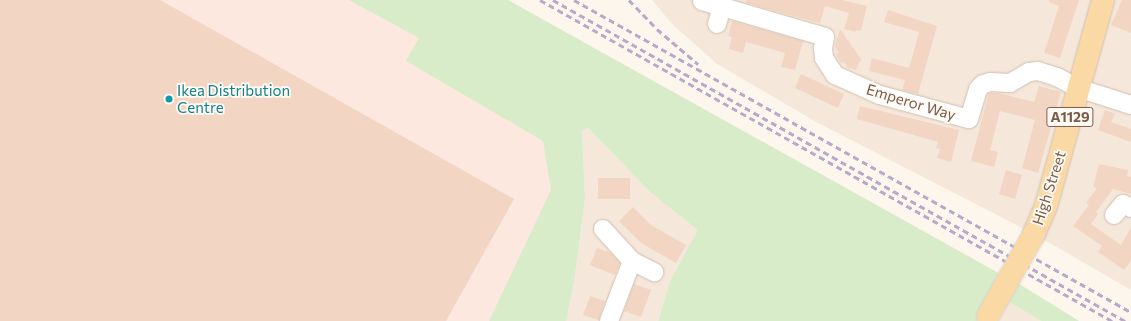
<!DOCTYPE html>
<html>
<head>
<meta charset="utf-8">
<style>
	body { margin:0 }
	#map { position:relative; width:1131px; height:321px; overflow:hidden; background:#fdf6ec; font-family:Commissioner,sans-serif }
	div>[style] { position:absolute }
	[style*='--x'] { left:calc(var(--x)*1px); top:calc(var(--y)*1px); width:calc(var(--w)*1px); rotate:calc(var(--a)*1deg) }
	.residential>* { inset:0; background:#f5e8da }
	.commercial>* { inset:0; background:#fde8e0 }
	.green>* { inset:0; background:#d8ecc9 }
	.building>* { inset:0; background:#f3d5c3 }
	.roads { filter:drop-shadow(0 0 1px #d1beb0) drop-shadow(0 0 1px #d1beb0) }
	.minor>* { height:18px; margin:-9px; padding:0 9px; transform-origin:9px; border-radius:9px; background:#fff }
	.major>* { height:22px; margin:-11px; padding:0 11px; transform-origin:11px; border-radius:11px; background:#fbd9a5 }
	.rail>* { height:3px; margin-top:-1.5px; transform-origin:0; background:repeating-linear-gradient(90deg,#b9a8c9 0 6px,transparent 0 10px) }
	.bridges { filter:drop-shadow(0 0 1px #dad1cd) drop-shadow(0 0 1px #dad1cd) }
	.major-bridge>* { height:22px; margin:-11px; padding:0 11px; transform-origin:11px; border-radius:11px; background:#fbd9a5 }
	.dots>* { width:11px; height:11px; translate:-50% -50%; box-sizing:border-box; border:2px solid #fffaf3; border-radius:50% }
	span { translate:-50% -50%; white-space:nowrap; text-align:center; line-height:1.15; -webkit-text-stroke:3.5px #fffaf3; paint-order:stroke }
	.shield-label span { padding:1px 3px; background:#fffaf3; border:1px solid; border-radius:3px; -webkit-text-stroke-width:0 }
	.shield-label { font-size:14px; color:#7a5c4d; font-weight:700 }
	.culture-label { font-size:15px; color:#0d838f }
	.left { translate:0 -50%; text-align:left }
	.street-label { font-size:15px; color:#7a5c4d }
</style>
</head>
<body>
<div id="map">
	<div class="residential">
		<i style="clip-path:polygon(652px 0,1131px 0,1131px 290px,1034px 234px,818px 123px,717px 64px,672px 24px)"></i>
		<i style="clip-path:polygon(588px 128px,650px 192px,699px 230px,670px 281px,658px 321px,566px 321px,574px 283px,585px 199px,582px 130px)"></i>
		<i style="clip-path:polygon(1007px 301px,1041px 321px,996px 321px)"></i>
	</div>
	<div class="commercial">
		<i style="clip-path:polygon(0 0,409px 0,560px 127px,555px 321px,0 321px)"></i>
	</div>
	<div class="green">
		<i style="clip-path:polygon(349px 0,508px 0,1004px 276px,978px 321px,658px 321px,670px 281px,698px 230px,650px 192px,588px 128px,582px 130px,585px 199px,574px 283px,566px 321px,489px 321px,551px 190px,543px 141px,406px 61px,419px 38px)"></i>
		<i style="clip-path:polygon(1016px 282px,1079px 321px,1041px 321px,1007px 301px)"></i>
	</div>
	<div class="building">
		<i style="clip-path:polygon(0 0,160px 0,514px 199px,446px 321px,0 321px)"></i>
		<i style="clip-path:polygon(747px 0,842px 0,867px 6px,861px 31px,856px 30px,855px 32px,844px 29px,849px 13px,825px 6px,820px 23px,746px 3px)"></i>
		<i style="clip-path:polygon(1049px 0,1079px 0,1060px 58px,1044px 53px,1059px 6px,1049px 2px)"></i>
		<i style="clip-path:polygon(1122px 0,1131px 0,1131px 33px,1111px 25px)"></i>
		<i style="clip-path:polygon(888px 10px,937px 26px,918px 94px,902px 90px,905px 80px,869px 71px,872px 58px,909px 68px,919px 32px,884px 22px)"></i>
		<i style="clip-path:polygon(732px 21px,803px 41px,795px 70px,781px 67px,785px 53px,746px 42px,743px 53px,729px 49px,732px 37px,728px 36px)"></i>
		<i style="clip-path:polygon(840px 29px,861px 59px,856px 70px,848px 68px,844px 62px,841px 63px,836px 54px,839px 53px,835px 46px)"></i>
		<i style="clip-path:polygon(801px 74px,844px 94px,838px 108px,795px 88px)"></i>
		<i style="clip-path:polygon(1039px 86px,1061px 92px,1038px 173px,1022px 168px,1035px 120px,1000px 111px,990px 150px,998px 152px,994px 167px,971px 161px,989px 93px,998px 93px,1034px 102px)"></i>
		<i style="clip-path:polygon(860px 106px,959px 130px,951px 162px,937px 158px,940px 149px,936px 148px,938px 142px,857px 119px)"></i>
		<i style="clip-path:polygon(1105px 110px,1115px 114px,1111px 122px,1131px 129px,1131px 142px,1098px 130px)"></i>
		<i style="clip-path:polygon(1099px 164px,1128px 170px,1127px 176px,1131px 177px,1131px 194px,1113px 189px,1096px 212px,1098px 214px,1091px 224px,1121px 245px,1131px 227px,1131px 261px,1124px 270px,1098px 252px,1102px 246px,1073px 226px,1089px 205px,1086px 203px,1097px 188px,1093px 187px)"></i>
		<i style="clip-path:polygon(1006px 170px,1022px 175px,1015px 199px,999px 194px)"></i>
		<i style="clip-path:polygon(598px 178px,630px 178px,630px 199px,598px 199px)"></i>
		<i style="clip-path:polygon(633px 207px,651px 225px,686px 245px,676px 263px,641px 243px,619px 221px)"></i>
		<i style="clip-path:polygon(597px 248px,611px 253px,620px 263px,615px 275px,590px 265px)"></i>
		<i style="clip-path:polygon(634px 284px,651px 290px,641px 317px,624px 311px)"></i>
		<i style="clip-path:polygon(590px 296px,605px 301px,599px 320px,583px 315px)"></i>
	</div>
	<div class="roads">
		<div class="minor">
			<i style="--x:702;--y:1;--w:128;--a:16.3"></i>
			<i style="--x:825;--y:37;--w:11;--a:100"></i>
			<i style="--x:823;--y:48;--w:10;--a:84"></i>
			<i style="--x:824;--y:58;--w:20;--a:57"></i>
			<i style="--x:835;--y:75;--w:49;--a:24"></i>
			<i style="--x:880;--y:95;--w:92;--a:15.1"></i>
			<i style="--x:969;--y:119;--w:31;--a:-73"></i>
			<i style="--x:978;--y:89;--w:7;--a:-45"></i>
			<i style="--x:983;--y:84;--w:8;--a:-14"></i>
			<i style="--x:991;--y:82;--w:19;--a:3"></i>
			<i style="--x:1010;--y:83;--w:22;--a:-30"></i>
			<i style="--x:1029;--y:72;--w:9;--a:-6"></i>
			<i style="--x:1038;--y:71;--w:20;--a:18"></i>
			<i style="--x:1057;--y:77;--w:24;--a:28"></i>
			<i style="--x:1078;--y:88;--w:56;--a:17.8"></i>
			<i style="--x:717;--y:24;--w:18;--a:-74"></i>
			<i style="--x:1114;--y:215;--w:14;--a:-51"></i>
			<i style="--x:1123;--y:204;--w:9;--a:27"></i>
			<i style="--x:603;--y:229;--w:43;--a:47.8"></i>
			<i style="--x:609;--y:321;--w:64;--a:-69"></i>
			<i style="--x:632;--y:261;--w:25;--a:27"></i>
		</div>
		<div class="major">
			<i style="--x:1034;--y:234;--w:30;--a:-67"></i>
			<i style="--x:1046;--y:206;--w:214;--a:-74.5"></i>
		</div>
	</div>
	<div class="rail">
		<i style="--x:540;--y:0;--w:656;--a:29.3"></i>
		<i style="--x:553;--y:0;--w:656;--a:29.3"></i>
		<i style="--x:574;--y:0;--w:638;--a:29.26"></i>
		<i style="--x:629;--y:0;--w:40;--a:46"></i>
		<i style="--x:657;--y:29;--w:54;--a:40.5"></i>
	</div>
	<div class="bridges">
		<div class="major-bridge">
			<i style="--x:988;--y:316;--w:94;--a:-60.7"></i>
		</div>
	</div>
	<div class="dots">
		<i style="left:169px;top:99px;background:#0f9aa8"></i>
	</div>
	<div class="shield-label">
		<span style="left:1070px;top:117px">A1129</span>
	</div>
	<div class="culture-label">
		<span class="left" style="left:177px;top:99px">Ikea Distribution<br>Centre</span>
	</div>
	<div class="street-label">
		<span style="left:911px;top:102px;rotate:17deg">Emperor Way</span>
		<span style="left:1049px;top:188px;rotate:-72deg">High Street</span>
	</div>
</div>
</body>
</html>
